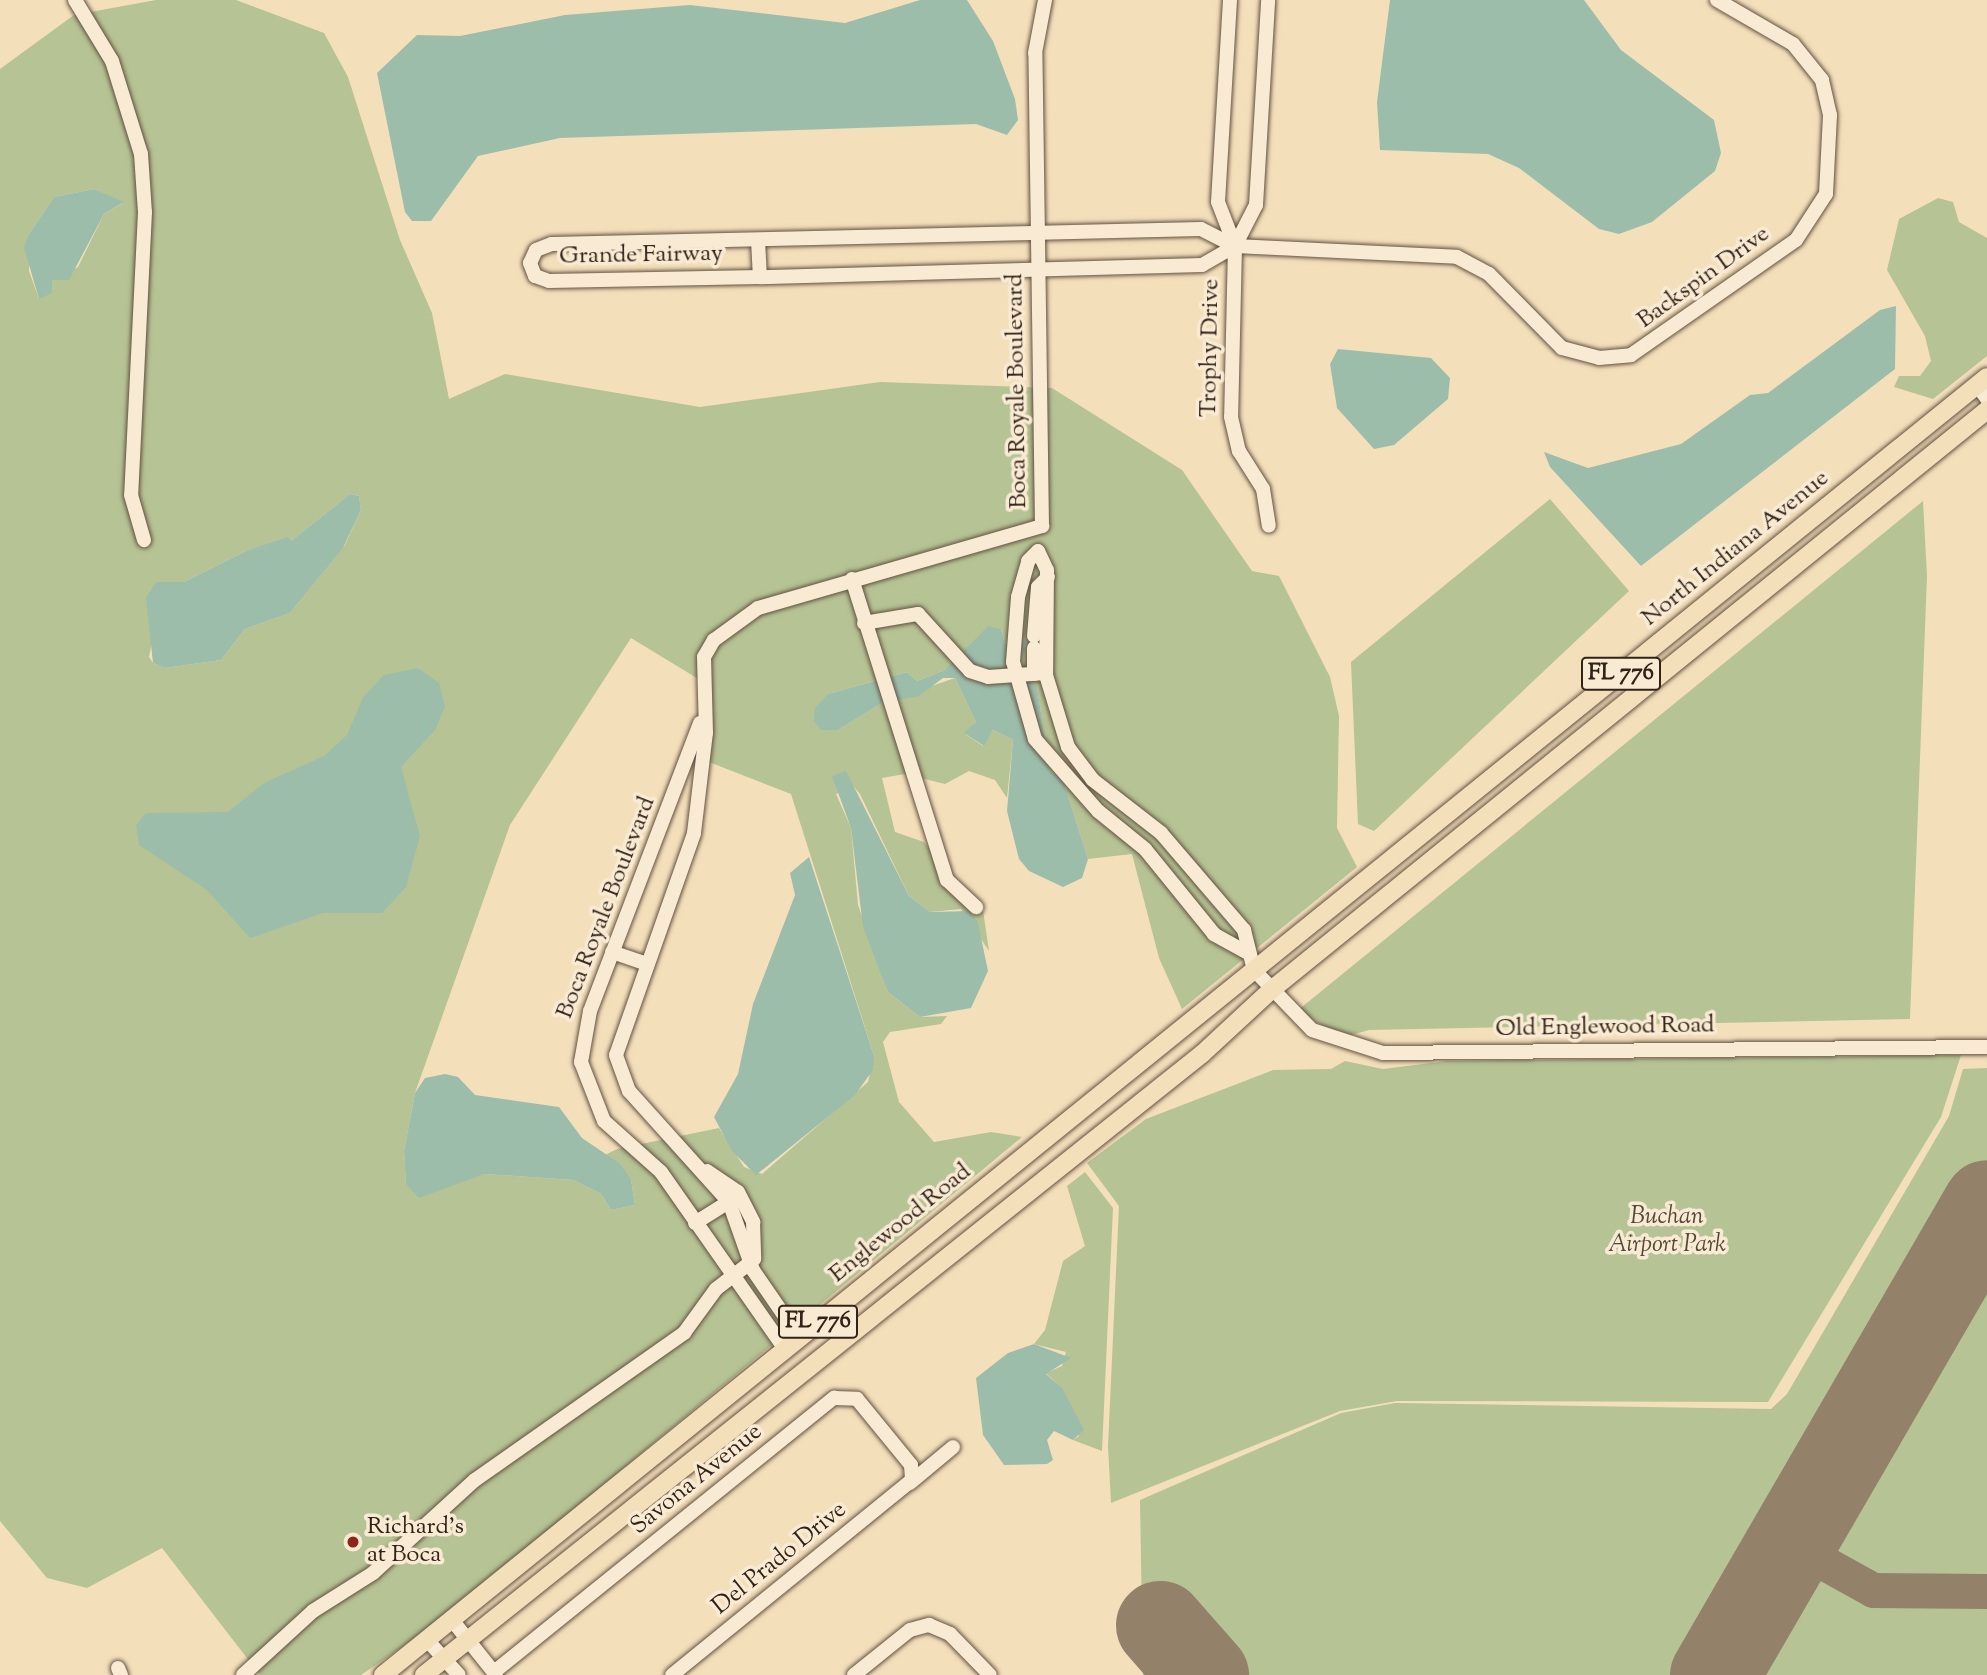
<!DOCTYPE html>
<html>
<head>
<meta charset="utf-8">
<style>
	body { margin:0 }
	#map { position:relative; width:1987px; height:1675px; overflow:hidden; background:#f4dfbb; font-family:"Sorts Mill Goudy",serif }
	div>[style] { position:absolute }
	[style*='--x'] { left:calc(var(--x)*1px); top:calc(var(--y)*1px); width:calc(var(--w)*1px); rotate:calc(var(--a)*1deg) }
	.green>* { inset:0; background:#b6c394 }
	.water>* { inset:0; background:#9dbdab }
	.taxiway>* { height:35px; margin:-17.5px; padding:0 17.5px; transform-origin:17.5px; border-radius:17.5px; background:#93816a }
	.runway>* { height:89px; margin:-44.5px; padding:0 44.5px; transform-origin:44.5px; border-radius:44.5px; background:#93816a }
	.roads { filter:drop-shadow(0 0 2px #625241) drop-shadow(0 0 2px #625241) }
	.minor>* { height:14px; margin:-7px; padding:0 7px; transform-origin:7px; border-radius:7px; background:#f8ead3 }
	.major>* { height:18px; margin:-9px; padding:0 9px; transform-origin:9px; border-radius:9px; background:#f4dfbb }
	.dots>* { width:19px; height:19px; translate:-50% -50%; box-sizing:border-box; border:4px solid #f8ead3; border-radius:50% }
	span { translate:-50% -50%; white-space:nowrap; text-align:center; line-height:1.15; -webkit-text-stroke:7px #f8ead3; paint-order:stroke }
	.shield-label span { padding:2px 5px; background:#f8ead3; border:2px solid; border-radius:5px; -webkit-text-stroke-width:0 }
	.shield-label { font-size:23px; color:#322318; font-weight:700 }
	.street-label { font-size:24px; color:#322318 }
	.park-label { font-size:24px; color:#534b37; font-style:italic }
	.poi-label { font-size:24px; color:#322318 }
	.left { translate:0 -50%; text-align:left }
</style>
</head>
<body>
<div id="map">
	<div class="green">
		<i style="clip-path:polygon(evenodd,156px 0,236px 0,324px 33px,348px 77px,400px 240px,432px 313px,449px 399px,505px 374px,700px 407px,880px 382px,1052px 388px,1182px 470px,1252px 571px,1279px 576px,1330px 677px,1339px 716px,1337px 828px,1357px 867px,1182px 1009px,1159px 958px,1132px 854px,1088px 859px,1063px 780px,1050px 772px,1037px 687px,1021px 679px,1022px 637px,1005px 644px,1001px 629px,945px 670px,917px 681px,907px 672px,828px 694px,838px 730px,882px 703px,955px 678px,976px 722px,965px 734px,983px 746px,993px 730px,1013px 740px,1007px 798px,995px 780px,969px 771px,945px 784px,905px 774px,882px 778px,895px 832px,924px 842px,983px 910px,989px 951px,961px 909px,930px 912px,909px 896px,860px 794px,854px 787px,836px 794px,851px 828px,858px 905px,888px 992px,920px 1017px,947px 1016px,941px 1024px,890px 1032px,883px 1042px,899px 1102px,934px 1142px,991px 1132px,1022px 1137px,433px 1626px,361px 1675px,260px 1675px,162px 1548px,87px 1588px,47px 1578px,0 1521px,0 69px,74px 15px,156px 0,94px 189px,123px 203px,104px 214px,78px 267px,52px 280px,39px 299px,29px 271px,29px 234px,54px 197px,94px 189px,156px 0,350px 494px,359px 496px,361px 510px,345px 545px,290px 613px,245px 629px,221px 660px,165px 668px,153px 663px,149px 657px,164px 583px,184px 582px,246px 551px,291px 541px,350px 494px,156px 0,631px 638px,705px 683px,713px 736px,709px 762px,791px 794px,874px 1056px,868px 1082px,762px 1174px,744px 1167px,719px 1128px,617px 1149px,605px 1155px,631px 1179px,635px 1205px,611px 1210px,601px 1194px,573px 1180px,484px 1174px,406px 1183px,404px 1151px,415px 1093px,510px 825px,631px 638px)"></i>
		<i style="clip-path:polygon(1938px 198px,1953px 202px,1959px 222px,1987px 238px,1987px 356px,1933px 399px,1894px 387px,1899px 376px,1920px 376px,1931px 361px,1925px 336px,1887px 270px,1899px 219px)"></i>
		<i style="clip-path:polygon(1550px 499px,1629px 591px,1374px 831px,1358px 824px,1351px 662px)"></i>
		<i style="clip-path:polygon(1923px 501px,1927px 576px,1910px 1019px,1369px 1030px,1344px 1037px,1297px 1011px)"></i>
		<i style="clip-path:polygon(1961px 1055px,1941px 1117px,1768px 1402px,1397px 1401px,1340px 1411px,1111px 1503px,1108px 1446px,1119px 1206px,1087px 1163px,1146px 1119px,1273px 1070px,1331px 1069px,1345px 1061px,1383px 1069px,1447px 1061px)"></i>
		<i style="clip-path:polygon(1987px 1068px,1987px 1675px,1143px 1675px,1140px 1500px,1341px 1413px,1395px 1403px,1771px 1409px,1787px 1394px,1949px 1116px,1963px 1069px)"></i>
		<i style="clip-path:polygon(1085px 1172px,1113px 1208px,1102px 1451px,1073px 1440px,1079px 1436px,1062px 1389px,1046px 1373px,1062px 1366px,1066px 1352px,1034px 1344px,1045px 1330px,1063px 1261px,1085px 1246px,1067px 1186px)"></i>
	</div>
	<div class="water">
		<i style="clip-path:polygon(920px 0,967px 0,993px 41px,1015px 99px,1018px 120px,1007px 135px,976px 124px,560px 138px,478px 156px,431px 221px,412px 221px,405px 212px,377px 73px,417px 35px,460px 36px,565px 15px,690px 5px,845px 23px)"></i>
		<i style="clip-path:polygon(1390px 0,1584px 0,1621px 50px,1714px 120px,1721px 153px,1715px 171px,1652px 222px,1619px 234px,1599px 229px,1519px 168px,1488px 154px,1380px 150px,1377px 102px)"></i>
		<i style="clip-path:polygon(94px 189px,124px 202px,104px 214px,69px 280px,52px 280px,52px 293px,39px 299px,24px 248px,29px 234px,54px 197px)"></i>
		<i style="clip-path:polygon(1896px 306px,1895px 369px,1641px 566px,1550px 467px,1544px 452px,1588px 468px,1681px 444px,1750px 395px,1768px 393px,1880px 310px)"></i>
		<i style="clip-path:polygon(1338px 349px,1431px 358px,1450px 378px,1448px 399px,1394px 445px,1374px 449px,1337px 408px,1330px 364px)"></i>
		<i style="clip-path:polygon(350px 494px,359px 496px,361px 510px,343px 548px,290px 613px,245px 629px,221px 660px,165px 668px,153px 663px,146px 598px,156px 582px,184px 582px,246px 551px,288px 537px,291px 541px)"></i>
		<i style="clip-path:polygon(988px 626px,1001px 629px,1005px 644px,1029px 639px,1018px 671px,1037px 687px,1050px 771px,1063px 780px,1088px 859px,1082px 878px,1063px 887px,1029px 871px,1019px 859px,1007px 811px,1013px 740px,993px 730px,984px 746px,964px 733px,976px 722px,955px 678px,943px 678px,919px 696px,882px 703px,838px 730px,821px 730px,814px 721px,815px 708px,828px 694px,907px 672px,917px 681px,945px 670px)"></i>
		<i style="clip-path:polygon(418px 668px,439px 683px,445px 707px,435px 730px,401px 767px,420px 836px,406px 887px,382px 913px,323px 913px,250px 938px,207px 890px,139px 845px,136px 825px,146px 813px,228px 812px,264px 783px,324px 756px,347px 735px,363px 697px,384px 675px)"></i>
		<i style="clip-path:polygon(846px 771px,909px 896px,930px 912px,970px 911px,978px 923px,988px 971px,971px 1008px,920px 1017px,888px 992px,863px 927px,851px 828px,832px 776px)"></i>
		<i style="clip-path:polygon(809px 857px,874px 1056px,873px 1070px,855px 1095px,756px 1175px,732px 1151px,714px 1117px,738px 1074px,753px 1004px,795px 895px,790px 873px)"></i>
		<i style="clip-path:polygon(445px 1074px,458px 1077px,475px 1095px,559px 1107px,582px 1138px,619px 1163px,631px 1179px,635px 1205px,611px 1210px,601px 1194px,573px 1180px,484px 1174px,419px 1198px,406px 1184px,404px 1151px,415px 1093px,425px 1078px)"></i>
		<i style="clip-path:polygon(1034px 1344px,1071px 1358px,1046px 1374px,1062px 1388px,1084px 1430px,1073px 1440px,1054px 1431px,1047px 1440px,1053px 1460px,1047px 1464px,1004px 1465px,983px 1435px,976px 1378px,1008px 1353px)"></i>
	</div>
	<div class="taxiway">
		<i style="--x:1790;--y:1544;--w:95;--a:29"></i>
		<i style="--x:1873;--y:1590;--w:114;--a:0.5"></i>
	</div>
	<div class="runway">
		<i style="--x:1160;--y:1625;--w:67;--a:48.7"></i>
		<i style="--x:1714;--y:1675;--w:544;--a:-59.9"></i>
	</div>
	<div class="roads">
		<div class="minor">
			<i style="--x:75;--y:0;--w:71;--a:58.8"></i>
			<i style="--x:112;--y:61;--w:97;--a:72.7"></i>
			<i style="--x:141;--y:154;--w:58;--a:86.1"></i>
			<i style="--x:145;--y:212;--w:283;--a:92.8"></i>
			<i style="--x:131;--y:495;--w:47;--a:73.9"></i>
			<i style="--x:1230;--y:0;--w:202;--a:93.4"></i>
			<i style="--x:1218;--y:202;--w:47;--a:68.9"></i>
			<i style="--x:1235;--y:246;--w:171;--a:91.3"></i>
			<i style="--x:1231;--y:417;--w:35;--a:77"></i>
			<i style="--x:1239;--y:451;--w:45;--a:57.7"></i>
			<i style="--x:1263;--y:489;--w:37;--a:81"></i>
			<i style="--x:758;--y:240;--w:37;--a:87"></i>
			<i style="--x:1235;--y:246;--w:38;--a:150"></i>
			<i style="--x:1202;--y:265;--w:442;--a:178.4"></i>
			<i style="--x:760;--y:277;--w:211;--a:178.9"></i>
			<i style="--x:549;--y:281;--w:15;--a:-160"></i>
			<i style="--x:535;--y:276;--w:14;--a:-111"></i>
			<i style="--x:530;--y:263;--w:14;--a:-65"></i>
			<i style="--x:536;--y:250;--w:17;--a:-21"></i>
			<i style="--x:552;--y:244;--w:649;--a:-1.32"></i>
			<i style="--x:1201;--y:229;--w:38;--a:27"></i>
			<i style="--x:1235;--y:246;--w:222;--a:2.8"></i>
			<i style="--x:1457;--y:257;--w:36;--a:28"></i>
			<i style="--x:1489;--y:274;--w:104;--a:45.4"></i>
			<i style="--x:1562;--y:348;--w:38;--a:15"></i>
			<i style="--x:1599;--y:358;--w:32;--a:-5"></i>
			<i style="--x:1631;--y:355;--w:201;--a:-34.9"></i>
			<i style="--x:1796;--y:240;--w:55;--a:-56.9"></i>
			<i style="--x:1826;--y:194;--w:79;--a:-87.1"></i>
			<i style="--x:1830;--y:115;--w:36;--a:-103"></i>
			<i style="--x:1822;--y:80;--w:46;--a:-128.9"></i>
			<i style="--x:1793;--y:44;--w:88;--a:-149.9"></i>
			<i style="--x:1235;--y:246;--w:46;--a:-62.9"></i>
			<i style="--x:1256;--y:205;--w:205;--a:-86.6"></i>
			<i style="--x:1977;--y:385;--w:17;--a:54"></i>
			<i style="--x:852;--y:579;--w:316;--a:72.5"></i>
			<i style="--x:947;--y:880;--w:40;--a:43"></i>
			<i style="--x:864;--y:623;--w:55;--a:-9.5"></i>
			<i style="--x:918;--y:614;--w:77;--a:47.6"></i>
			<i style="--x:970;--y:671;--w:19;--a:18"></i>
			<i style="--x:988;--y:677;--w:58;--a:-3.9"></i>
			<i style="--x:1034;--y:636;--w:49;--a:-85.3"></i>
			<i style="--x:1038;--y:587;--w:14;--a:-45"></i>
			<i style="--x:1034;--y:648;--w:26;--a:90"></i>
			<i style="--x:700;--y:723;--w:308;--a:110.9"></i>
			<i style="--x:590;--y:1011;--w:52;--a:100"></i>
			<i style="--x:581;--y:1062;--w:63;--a:68.7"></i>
			<i style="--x:604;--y:1121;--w:76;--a:41.8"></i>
			<i style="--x:661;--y:1172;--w:216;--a:55"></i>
			<i style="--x:612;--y:952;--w:36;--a:19"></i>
			<i style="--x:1246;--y:952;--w:37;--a:-151"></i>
			<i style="--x:1214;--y:934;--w:109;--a:-129.1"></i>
			<i style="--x:1145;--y:849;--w:60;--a:-141"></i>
			<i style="--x:1098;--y:811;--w:96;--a:-131.2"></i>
			<i style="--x:1035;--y:739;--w:80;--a:-105.9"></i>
			<i style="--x:1013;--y:662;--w:65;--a:-85.6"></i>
			<i style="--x:1018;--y:597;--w:37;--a:-74"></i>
			<i style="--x:1028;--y:561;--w:14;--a:-45"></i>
			<i style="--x:1038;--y:551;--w:21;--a:65"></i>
			<i style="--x:1047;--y:570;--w:105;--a:90.5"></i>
			<i style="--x:1046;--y:675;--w:75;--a:73"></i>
			<i style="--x:1068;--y:747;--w:41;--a:52.9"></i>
			<i style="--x:1093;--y:780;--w:86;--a:37.9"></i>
			<i style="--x:1161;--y:833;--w:128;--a:49.4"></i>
			<i style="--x:1244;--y:930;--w:41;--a:76"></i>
			<i style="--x:1254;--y:970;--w:83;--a:46"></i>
			<i style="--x:1312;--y:1030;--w:75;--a:17.9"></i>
			<i style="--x:1383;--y:1053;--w:604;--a:-0.57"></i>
			<i style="--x:707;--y:1171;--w:37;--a:34"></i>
			<i style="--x:738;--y:1192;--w:34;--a:63"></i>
			<i style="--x:753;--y:1222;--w:37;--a:88"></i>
			<i style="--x:695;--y:1223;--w:40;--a:-32"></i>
			<i style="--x:799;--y:1337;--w:81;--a:-124.5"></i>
			<i style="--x:753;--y:1270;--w:72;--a:-109.4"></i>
			<i style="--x:729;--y:1202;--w:149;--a:-132"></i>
			<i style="--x:629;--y:1091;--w:38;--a:-110"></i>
			<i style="--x:616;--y:1055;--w:235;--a:-70.6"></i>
			<i style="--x:694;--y:833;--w:101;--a:-83.2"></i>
			<i style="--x:706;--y:733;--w:76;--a:-91.5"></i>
			<i style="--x:704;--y:657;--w:20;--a:-60"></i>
			<i style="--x:714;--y:640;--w:54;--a:-36"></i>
			<i style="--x:758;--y:608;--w:296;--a:-16.1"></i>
			<i style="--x:1042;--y:526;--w:473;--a:-90.8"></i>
			<i style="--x:1035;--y:53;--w:54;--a:-79.3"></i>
			<i style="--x:910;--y:1483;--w:56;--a:-39.9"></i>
			<i style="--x:452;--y:1620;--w:70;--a:51.3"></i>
			<i style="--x:427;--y:1640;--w:47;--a:47.6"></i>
			<i style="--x:118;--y:1668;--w:8;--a:67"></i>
			<i style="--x:494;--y:1672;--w:437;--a:-38.9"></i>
			<i style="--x:834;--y:1398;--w:23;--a:2"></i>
			<i style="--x:857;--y:1399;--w:85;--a:50.7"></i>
			<i style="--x:911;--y:1465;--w:15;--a:86"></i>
			<i style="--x:912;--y:1480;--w:309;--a:140.9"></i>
			<i style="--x:243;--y:1675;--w:95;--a:-42.4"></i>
			<i style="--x:313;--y:1611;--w:71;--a:-32.3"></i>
			<i style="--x:373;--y:1573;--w:138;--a:-42.4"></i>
			<i style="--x:475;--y:1480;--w:256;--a:-35.1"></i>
			<i style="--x:684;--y:1333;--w:54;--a:-54"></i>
			<i style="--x:716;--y:1289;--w:44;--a:-37.6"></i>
			<i style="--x:854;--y:1675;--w:72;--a:-38.8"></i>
			<i style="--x:910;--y:1630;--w:20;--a:-15"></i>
			<i style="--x:929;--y:1625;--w:23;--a:23"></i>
			<i style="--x:950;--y:1634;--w:57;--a:45.7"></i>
		</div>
		<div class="major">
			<i style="--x:383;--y:1675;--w:2063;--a:-38.98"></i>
			<i style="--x:424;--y:1675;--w:995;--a:-38.6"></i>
			<i style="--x:1202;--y:1054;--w:93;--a:-42.8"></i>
			<i style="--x:1270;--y:991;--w:923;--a:-39.02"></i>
		</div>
	</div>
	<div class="dots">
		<i style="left:353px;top:1542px;background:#8f2418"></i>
	</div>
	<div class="shield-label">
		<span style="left:1621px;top:674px">FL 776</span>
		<span style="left:818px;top:1322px">FL 776</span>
	</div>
	<div class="street-label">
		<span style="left:641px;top:256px;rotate:-1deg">Grande Fairway</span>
		<span style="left:1704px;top:278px;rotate:-36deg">Backspin Drive</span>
		<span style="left:1211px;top:348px;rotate:-89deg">Trophy Drive</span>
		<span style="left:1018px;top:391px;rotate:-91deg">Boca Royale Boulevard</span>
		<span style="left:1736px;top:549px;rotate:-39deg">North Indiana Avenue</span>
		<span style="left:607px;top:908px;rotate:-69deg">Boca Royale Boulevard</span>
		<span style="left:1605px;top:1028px;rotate:-1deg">Old Englewood Road</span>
		<span style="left:901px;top:1224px;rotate:-39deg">Englewood Road</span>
		<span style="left:697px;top:1480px;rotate:-39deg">Savona Avenue</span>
		<span style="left:780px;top:1559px;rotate:-39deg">Del Prado Drive</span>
	</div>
	<div class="park-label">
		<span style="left:1667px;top:1232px">Buchan<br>Airport Park</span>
	</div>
	<div class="poi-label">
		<span class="left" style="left:367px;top:1542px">Richard's<br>at Boca</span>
	</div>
</div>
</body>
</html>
